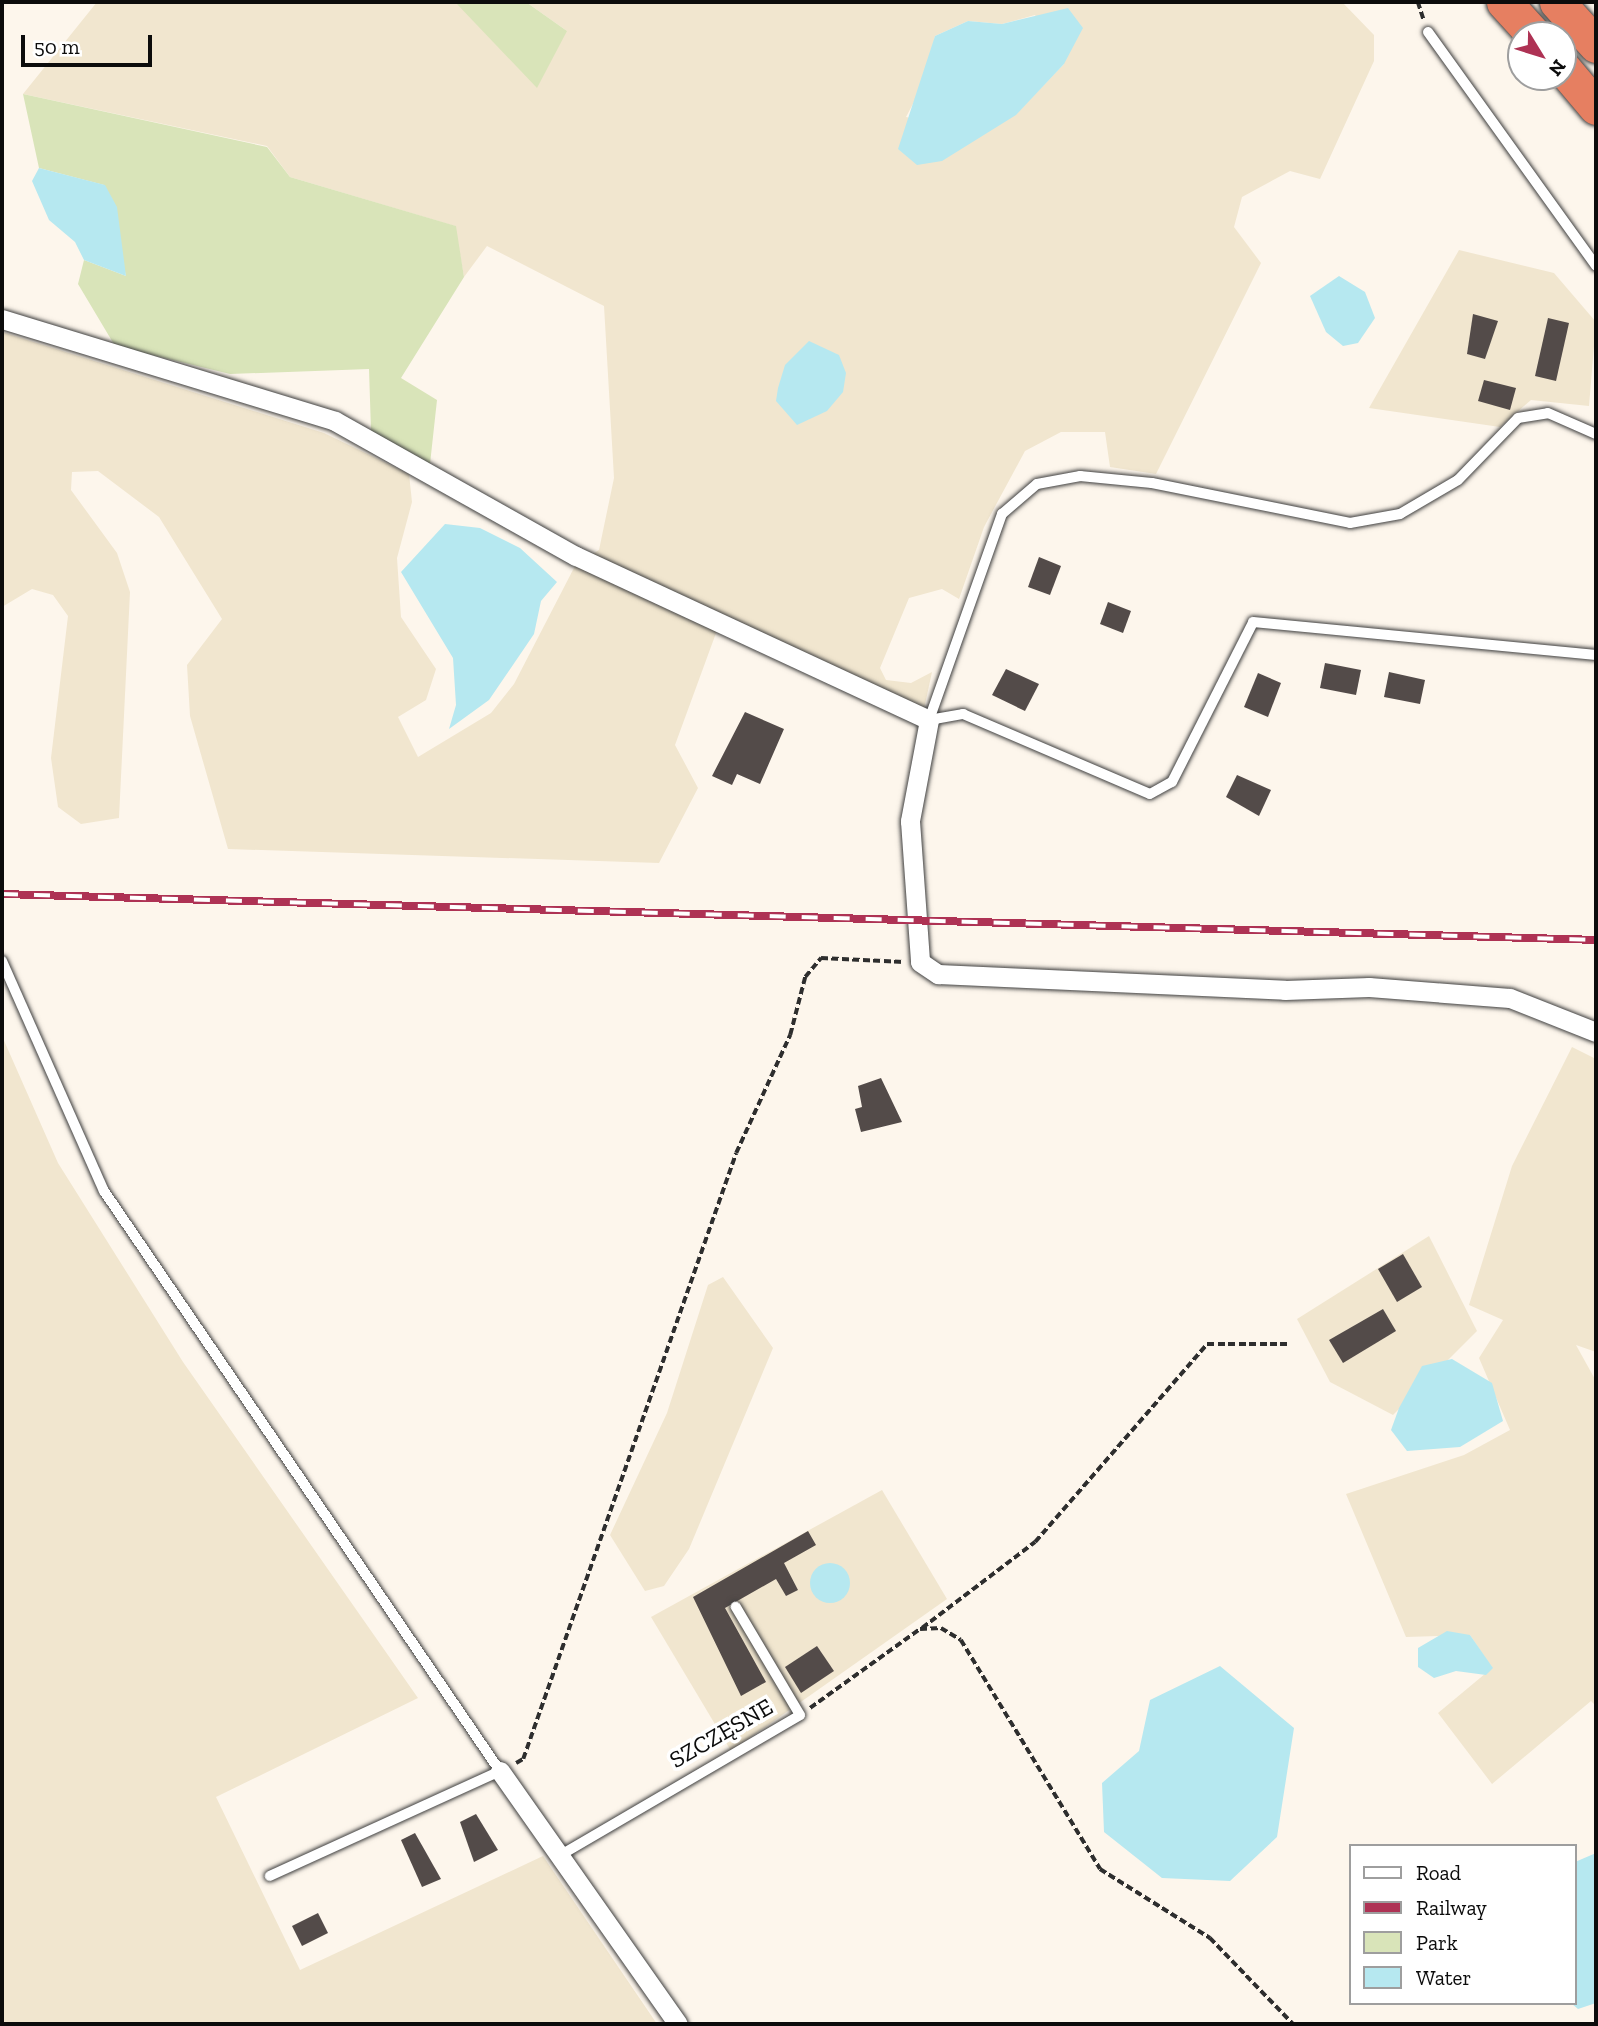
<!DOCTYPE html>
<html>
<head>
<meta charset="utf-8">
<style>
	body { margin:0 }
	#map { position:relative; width:1598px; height:2026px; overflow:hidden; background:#fdf6ec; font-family:"Zilla Slab",serif }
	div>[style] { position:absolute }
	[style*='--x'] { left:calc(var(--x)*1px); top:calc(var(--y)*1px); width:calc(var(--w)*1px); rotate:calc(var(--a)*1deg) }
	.farmland>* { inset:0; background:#f1e6cf }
	.green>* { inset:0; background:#d9e4b9 }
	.water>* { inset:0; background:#b6e8f0 }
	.round { border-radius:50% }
	.building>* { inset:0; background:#534b49 }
	.path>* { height:3.5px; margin-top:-1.75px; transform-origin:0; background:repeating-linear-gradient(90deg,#2e2e2e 0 7px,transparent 0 10.5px) }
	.roads { filter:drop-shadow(0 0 2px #3f3f3f) drop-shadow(0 0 2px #3f3f3f) }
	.lane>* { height:10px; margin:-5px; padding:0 5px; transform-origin:5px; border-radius:5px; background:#fff }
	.street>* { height:19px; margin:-9.5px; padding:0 9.5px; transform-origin:9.5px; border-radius:9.5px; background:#fff }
	.highway>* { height:35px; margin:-17.5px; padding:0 17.5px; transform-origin:17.5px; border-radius:17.5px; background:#e67f61 }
	.rail>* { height:8px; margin-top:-4px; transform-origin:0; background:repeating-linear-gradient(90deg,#fff 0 16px,#ae3254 0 32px); box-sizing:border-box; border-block:2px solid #ae3254 }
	span { translate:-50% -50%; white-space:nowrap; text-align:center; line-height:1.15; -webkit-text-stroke:7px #fff; paint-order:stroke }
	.street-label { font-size:24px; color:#0c0c0c }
	.frame { position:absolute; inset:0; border:4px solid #0c0c0c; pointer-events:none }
	.legend { position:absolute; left:1349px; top:1844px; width:228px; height:161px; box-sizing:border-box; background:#fff; border:2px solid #9e9e9e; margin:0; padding:9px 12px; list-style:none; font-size:21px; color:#0c0c0c }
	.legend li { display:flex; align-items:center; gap:14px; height:35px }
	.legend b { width:35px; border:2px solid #9e9e9e }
	.north { position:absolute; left:1507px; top:21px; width:70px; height:70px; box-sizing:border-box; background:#fff; border:2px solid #9e9e9e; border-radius:50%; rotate:128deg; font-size:19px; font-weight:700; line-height:28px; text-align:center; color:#0c0c0c }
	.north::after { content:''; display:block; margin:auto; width:24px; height:32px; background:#ae3254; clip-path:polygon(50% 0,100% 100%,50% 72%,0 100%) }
	.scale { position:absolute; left:21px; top:35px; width:131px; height:32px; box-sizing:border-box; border:4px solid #0c0c0c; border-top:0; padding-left:9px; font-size:21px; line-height:24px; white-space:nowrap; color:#0c0c0c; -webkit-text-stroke:5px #fff; paint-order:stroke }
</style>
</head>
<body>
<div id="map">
	<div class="farmland">
		<i style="clip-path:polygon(evenodd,97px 2px,455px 2px,567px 31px,526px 2px,1342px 2px,1374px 35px,1374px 61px,1320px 179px,1290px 171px,1242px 197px,1234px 227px,1261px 263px,1156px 474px,1110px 467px,1105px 432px,1061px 432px,1025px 451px,984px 527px,959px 599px,942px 589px,909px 598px,880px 668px,886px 680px,911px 683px,932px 672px,924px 709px,723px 614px,675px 745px,698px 788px,659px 863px,228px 849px,190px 716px,187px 665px,222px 619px,159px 517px,98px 471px,72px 472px,71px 490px,117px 553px,130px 592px,119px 818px,81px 824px,58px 807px,51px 758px,68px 616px,53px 595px,32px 589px,2px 607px,2px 332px,324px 433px,409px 474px,412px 502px,397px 558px,401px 617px,436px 669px,426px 700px,398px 717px,418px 757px,491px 713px,514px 684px,576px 564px,599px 550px,614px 478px,604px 306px,487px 246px,464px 277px,455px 226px,290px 177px,267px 146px,23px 94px,97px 2px,1035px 15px,1064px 64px,1016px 114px,982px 134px,906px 117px,925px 81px,935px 36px,968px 21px,1002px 24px,1035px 15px)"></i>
		<i style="clip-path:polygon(1459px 250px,1554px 273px,1596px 322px,1589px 406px,1531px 400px,1500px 427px,1369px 408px)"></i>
		<i style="clip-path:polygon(2px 1036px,58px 1163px,183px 1362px,418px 1698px,216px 1797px,300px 1970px,543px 1856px,657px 2024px,2px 2024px)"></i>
		<i style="clip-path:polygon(1572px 1047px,1596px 1059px,1596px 1352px,1576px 1345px,1596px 1381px,1596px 1706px,1591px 1701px,1492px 1784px,1438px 1713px,1492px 1668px,1470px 1635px,1406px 1637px,1346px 1494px,1464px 1455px,1510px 1430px,1479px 1358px,1503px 1320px,1469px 1305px,1512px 1166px)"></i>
		<i style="clip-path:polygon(1429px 1236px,1477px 1331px,1393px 1415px,1330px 1382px,1297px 1319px)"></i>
		<i style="clip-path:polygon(723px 1277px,773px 1348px,689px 1549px,664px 1586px,645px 1591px,610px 1535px,667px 1413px,708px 1285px)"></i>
		<i style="clip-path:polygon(882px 1490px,947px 1599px,731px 1751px,651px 1617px)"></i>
	</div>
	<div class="green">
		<i style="clip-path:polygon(455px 2px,526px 2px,567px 31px,537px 88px)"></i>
		<i style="clip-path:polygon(23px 94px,267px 147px,290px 177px,456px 226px,464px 277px,401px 378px,437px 400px,430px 464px,371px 431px,369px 369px,230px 374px,115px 346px,78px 284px,84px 260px,126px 276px,104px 185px,39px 168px)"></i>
	</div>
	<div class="water">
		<i style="clip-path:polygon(1068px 8px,1083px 28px,1064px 64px,1016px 115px,942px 161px,917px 165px,898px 149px,935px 36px,968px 21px,1002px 24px)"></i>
		<i style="clip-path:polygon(39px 168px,105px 185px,117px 207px,126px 276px,84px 260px,75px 242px,49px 220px,32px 181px)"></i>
		<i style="clip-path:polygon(1339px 276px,1365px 292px,1375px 318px,1358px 343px,1343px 346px,1326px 332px,1310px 296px)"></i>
		<i style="clip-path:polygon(809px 341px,839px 355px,846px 373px,843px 392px,827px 411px,797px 425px,776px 401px,778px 388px,785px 365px)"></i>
		<i style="clip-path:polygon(445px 524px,480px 528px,520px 548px,557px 582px,541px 601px,534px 634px,489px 700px,449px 729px,456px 705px,453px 658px,401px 572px)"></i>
		<i style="clip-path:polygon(1452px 1359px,1492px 1383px,1503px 1421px,1460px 1447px,1407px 1451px,1391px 1430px,1399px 1408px,1422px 1366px)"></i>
		<i class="round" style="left:810px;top:1563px;width:40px;height:40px"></i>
		<i style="clip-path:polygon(1447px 1631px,1470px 1635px,1493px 1668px,1486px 1675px,1456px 1671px,1434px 1678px,1418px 1667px,1418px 1648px)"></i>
		<i style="clip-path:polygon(1220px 1666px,1294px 1728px,1277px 1837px,1230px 1881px,1162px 1878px,1104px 1832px,1102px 1783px,1139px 1751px,1150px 1700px)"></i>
		<i style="clip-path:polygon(1596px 1853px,1596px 2003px,1578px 2009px,1571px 2003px,1575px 1862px)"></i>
	</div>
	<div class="building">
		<i style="clip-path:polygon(1473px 314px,1498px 321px,1485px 359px,1467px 354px)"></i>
		<i style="clip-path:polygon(1548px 318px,1569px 323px,1556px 381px,1535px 376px)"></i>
		<i style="clip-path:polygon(1484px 380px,1516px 388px,1510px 410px,1478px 401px)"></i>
		<i style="clip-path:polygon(1039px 557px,1061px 566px,1050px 595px,1028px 587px)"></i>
		<i style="clip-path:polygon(1108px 602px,1131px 611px,1123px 633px,1100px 624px)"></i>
		<i style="clip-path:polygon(1325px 663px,1361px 670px,1356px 695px,1320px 688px)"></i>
		<i style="clip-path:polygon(1006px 669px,1039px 684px,1025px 711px,992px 695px)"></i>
		<i style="clip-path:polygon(1389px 672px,1425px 680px,1420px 704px,1384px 697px)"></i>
		<i style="clip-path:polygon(1258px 673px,1281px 683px,1268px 717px,1244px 707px)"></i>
		<i style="clip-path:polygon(745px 712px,784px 729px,760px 784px,737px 774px,732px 785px,712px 776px)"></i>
		<i style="clip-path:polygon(1237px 775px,1271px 790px,1259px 816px,1226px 797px)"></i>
		<i style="clip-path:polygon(881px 1078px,902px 1122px,861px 1132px,855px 1109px,862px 1107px,858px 1086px)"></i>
		<i style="clip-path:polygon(1403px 1254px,1422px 1287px,1397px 1302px,1378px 1269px)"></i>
		<i style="clip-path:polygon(1383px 1309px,1396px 1331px,1343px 1363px,1329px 1340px)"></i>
		<i style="clip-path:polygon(808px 1531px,816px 1545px,784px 1563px,798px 1590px,786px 1596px,776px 1579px,725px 1608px,766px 1682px,741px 1696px,693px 1597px)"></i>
		<i style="clip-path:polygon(817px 1646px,834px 1671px,801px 1693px,785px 1667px)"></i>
		<i style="clip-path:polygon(476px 1814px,498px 1850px,474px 1862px,460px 1822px)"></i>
		<i style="clip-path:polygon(415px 1833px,441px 1879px,422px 1887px,401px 1840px)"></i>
		<i style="clip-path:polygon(318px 1913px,328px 1933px,302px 1946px,292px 1926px)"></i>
	</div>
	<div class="path">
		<i style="--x:1418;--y:2;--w:19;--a:72"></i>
		<i style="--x:922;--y:1628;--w:142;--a:-37.3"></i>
		<i style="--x:1035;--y:1542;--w:262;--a:-49"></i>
		<i style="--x:1207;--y:1344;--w:80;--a:0"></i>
		<i style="--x:810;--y:1708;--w:135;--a:-35.7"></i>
		<i style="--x:920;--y:1629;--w:21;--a:-3"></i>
		<i style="--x:941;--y:1628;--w:23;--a:31"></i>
		<i style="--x:961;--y:1640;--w:268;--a:58.7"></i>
		<i style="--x:1100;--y:1869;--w:130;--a:32.1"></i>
		<i style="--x:1210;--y:1938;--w:120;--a:46"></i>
		<i style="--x:516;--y:1763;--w:8;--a:-30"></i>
		<i style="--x:523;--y:1759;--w:642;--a:-70.63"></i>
		<i style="--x:736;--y:1153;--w:130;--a:-65.4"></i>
		<i style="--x:790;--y:1035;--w:60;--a:-75.5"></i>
		<i style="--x:805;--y:977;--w:25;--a:-50"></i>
		<i style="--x:821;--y:958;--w:83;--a:2.8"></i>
	</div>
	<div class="roads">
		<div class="lane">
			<i style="--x:1428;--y:32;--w:288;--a:54.3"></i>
			<i style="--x:929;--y:720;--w:219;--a:-70.5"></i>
			<i style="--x:1002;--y:514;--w:46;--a:-40.6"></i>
			<i style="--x:1037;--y:484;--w:44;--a:-10.5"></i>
			<i style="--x:1080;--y:476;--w:72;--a:5.6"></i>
			<i style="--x:1152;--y:483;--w:202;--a:11.4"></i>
			<i style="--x:1350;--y:523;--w:51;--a:-10.2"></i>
			<i style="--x:1400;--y:514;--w:67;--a:-30.4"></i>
			<i style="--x:1458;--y:480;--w:86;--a:-45.9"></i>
			<i style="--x:1518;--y:418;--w:30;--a:-9"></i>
			<i style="--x:1548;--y:413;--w:52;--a:23.6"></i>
			<i style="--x:929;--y:720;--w:35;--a:-10"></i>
			<i style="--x:963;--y:714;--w:203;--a:23.2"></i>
			<i style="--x:1150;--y:794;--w:25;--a:-29"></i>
			<i style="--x:1172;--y:782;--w:179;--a:-63.1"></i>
			<i style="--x:1253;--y:622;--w:345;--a:5.5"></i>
			<i style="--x:2;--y:961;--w:252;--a:66.1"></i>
			<i style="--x:104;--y:1191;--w:702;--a:55.68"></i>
			<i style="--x:500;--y:1771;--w:253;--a:155.5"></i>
			<i style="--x:559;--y:1856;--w:279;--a:-30.3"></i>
			<i style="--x:800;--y:1715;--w:126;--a:-120.7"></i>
		</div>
		<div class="street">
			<i style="--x:2;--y:319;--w:348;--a:17"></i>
			<i style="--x:335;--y:421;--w:276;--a:29.3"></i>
			<i style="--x:576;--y:556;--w:389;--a:24.9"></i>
			<i style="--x:929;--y:720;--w:103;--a:100.7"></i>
			<i style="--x:910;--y:821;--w:141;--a:85.9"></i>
			<i style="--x:920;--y:962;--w:22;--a:34"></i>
			<i style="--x:938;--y:974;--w:347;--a:2.6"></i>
			<i style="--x:1285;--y:990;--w:84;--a:-2"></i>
			<i style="--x:1369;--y:987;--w:141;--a:4.5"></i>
			<i style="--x:1510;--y:998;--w:92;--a:21.6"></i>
			<i style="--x:500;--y:1771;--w:309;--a:54.9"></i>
		</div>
		<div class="highway">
			<i style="--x:1504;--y:2;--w:45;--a:47.7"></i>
			<i style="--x:1557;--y:2;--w:58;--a:47.8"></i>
			<i style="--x:1563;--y:68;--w:51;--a:49.8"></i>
		</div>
	</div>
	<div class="rail">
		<i style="--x:2;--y:894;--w:1595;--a:1.65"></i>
	</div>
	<div class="street-label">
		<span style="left:721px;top:1733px;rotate:-30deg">SZCZĘSNE</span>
	</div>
	<div class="frame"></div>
	<ul class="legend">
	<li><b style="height:9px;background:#fff"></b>Road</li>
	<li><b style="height:9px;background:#ae3254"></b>Railway</li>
	<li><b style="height:19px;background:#d9e4b9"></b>Park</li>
	<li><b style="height:19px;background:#b6e8f0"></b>Water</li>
	</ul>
	<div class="north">N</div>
	<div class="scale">50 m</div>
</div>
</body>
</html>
